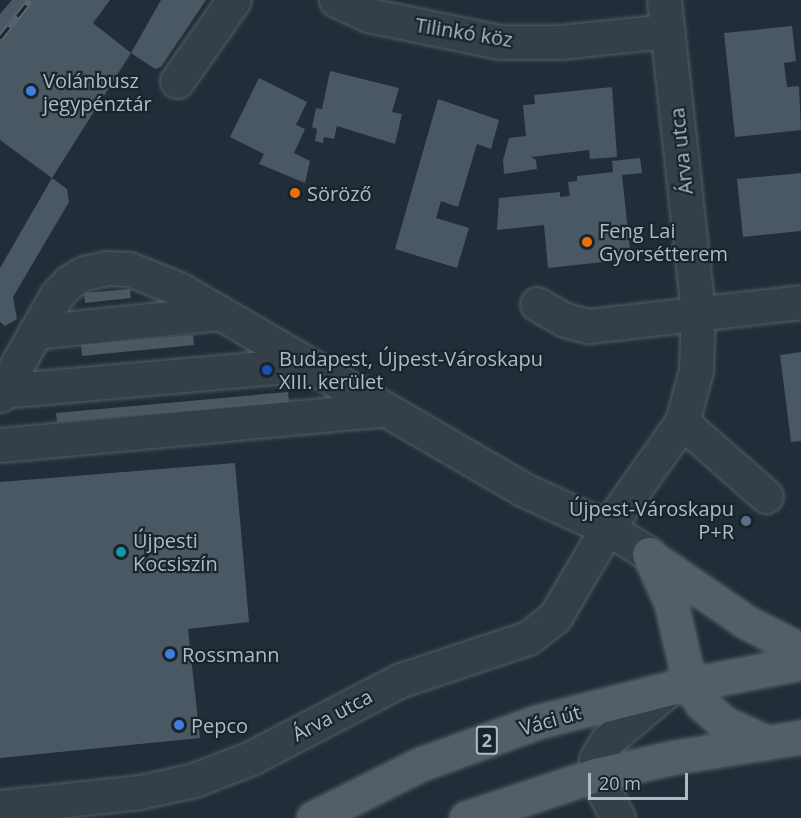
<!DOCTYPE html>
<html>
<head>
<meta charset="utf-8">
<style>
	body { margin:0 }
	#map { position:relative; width:801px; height:818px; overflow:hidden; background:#212d38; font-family:"Open Sans",sans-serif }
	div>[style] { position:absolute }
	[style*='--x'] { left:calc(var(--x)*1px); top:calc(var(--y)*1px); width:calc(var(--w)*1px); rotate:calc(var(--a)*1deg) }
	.building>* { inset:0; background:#4a5863 }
	.roads { filter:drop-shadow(0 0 2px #525d66) drop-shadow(0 0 2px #525d66) }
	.minor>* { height:33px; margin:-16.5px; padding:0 16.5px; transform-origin:16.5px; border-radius:16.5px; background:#353f48 }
	.major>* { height:33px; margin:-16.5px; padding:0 16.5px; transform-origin:16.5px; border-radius:16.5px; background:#535e68 }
	.rail>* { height:7px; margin-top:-3.5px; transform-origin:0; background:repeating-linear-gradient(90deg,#1a242d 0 14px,#57636f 0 28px); box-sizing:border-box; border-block:2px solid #57636f }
	.dots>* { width:16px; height:16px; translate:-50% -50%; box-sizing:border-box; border:3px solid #1a242d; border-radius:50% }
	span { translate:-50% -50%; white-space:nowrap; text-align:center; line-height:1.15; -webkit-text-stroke:4.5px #1a242d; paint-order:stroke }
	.shield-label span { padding:2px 4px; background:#1a242d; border:2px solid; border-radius:4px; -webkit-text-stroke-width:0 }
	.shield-label { font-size:18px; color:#afbac5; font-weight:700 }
	.street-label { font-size:20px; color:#afbac5 }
	.poi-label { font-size:20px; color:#afbac5 }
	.left { translate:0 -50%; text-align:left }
	.right { translate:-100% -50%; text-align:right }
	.scale { position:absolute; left:588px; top:773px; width:100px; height:27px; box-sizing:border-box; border:3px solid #afbac5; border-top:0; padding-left:8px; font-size:18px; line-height:21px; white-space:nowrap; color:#afbac5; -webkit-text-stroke:4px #1a242d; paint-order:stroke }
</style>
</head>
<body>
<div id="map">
	<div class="building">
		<i style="clip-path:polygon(12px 0,110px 0,93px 23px,131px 53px,52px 178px,67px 189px,69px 202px,13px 297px,17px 319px,5px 326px,0 322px,0 268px,52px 178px,0 140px,0 14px)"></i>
		<i style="clip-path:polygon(161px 0,206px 0,161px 67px,155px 69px,131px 53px)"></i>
		<i style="clip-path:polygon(792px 26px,796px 61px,784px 63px,787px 87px,799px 86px,801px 130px,735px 137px,724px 33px)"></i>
		<i style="clip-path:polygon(330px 71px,399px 88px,392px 112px,402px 114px,395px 144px,337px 126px,334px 139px,324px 137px,323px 143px,315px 141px,317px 129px,312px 127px,316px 108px,322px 109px)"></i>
		<i style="clip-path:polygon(259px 78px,307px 102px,296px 125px,305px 129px,294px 153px,310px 161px,305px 183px,259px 164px,264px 154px,230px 137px)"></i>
		<i style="clip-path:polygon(612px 87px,617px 157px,590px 159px,589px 150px,531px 157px,536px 160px,537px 169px,504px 174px,503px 160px,509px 138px,526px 136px,523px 105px,535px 104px,534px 95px)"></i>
		<i style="clip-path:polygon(438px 99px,499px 120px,491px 149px,477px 144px,458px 207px,441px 201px,436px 218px,469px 228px,457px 268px,395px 249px)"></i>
		<i style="clip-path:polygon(640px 158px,642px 173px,622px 175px,631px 259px,548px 268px,544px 225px,497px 230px,499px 198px,560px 192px,560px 197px,570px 196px,568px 182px,577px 181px,577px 176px,613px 172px,612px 161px)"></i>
		<i style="clip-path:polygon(801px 173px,801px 231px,743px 237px,737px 179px)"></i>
		<i style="clip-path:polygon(130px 289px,131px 298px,85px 303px,84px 293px)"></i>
		<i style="clip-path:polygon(193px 335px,194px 345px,82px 356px,81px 345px)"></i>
		<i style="clip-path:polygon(801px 352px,801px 441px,791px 442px,780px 355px)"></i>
		<i style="clip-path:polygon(288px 392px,289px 402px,57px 422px,56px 413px)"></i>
		<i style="clip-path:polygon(235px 463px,249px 622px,188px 629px,200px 738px,0 758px,0 482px)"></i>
	</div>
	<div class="roads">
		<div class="minor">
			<i style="--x:336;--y:0;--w:35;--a:25"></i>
			<i style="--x:368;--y:15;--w:135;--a:11.6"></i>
			<i style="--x:500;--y:42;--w:60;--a:0"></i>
			<i style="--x:560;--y:42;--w:108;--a:-5.9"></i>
			<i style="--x:177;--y:81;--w:99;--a:-54.9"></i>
			<i style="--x:537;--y:304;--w:32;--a:30"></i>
			<i style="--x:565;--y:320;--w:24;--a:15"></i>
			<i style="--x:588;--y:326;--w:214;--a:-6.4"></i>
			<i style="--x:35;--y:332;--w:186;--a:-5.9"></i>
			<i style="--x:2;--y:391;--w:308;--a:-5"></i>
			<i style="--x:0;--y:395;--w:114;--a:-60.5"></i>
			<i style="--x:56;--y:296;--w:19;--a:-47"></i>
			<i style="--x:69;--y:282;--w:17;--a:-31"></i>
			<i style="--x:84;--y:273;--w:24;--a:-12"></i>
			<i style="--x:107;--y:268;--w:22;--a:3"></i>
			<i style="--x:129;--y:269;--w:54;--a:21.8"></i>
			<i style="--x:179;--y:289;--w:397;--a:30.2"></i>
			<i style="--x:522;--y:489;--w:94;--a:24.6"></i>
			<i style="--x:607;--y:528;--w:49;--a:31.8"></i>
			<i style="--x:682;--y:422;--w:112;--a:41.4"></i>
			<i style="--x:0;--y:445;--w:387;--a:-5.3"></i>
			<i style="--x:0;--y:807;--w:141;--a:-6.1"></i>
			<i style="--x:140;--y:792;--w:55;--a:-12.5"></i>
			<i style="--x:194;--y:780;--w:61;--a:-21.1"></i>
			<i style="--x:251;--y:758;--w:169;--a:-27.5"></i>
			<i style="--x:401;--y:680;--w:134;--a:-18.3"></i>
			<i style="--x:528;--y:638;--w:34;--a:-38"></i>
			<i style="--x:555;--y:617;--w:103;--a:-59.7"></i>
			<i style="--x:607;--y:528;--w:130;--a:-54.7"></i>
			<i style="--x:682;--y:422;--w:54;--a:-74.9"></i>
			<i style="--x:696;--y:370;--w:57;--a:-88"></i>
			<i style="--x:698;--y:313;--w:315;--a:-96.2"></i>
			<i style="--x:618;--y:818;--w:49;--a:-118.1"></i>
			<i style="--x:595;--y:775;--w:16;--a:-86"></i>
			<i style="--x:596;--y:759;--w:21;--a:-59"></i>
			<i style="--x:607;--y:741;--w:82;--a:-40.1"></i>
		</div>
		<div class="major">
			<i style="--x:649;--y:554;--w:54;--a:65.8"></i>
			<i style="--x:671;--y:603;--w:84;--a:77"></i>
			<i style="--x:690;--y:685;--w:22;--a:58"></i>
			<i style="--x:702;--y:704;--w:29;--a:41"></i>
			<i style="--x:724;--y:723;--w:46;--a:24.3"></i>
			<i style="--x:650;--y:556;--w:116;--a:34.5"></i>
			<i style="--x:746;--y:622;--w:62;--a:27"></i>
			<i style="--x:313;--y:818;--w:121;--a:-26.6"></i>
			<i style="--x:421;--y:764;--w:123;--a:-19.9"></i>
			<i style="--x:537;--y:722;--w:137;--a:-14.3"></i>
			<i style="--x:670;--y:688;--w:133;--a:-10.8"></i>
			<i style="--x:466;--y:818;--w:136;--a:-18.4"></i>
			<i style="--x:595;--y:775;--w:82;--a:-12.7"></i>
			<i style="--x:675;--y:757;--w:128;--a:-9"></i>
		</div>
	</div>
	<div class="rail">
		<i style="--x:0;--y:38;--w:48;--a:-51.7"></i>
	</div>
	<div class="dots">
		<i style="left:31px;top:91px;background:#3f7fe0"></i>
		<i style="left:295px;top:193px;background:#e8710a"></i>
		<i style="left:587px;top:242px;background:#e8710a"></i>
		<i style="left:267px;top:370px;background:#1a4fb4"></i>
		<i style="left:746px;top:521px;background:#5c6f8a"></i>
		<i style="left:121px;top:552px;background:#0f9aa8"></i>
		<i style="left:170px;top:654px;background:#3f7fe0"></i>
		<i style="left:179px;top:725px;background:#3f7fe0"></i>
	</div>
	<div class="shield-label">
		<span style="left:487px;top:740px">2</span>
	</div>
	<div class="street-label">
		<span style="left:464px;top:32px;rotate:9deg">Tilinkó köz</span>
		<span style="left:681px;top:151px;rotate:-96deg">Árva utca</span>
		<span style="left:332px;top:715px;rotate:-28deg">Árva utca</span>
		<span style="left:550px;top:720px;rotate:-16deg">Váci út</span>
	</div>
	<div class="poi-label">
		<span class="left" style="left:43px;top:92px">Volánbusz<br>jegypénztár</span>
		<span class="left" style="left:307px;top:193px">Söröző</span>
		<span class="left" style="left:599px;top:242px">Feng Lai<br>Gyorsétterem</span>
		<span class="left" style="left:279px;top:370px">Budapest, Újpest-Városkapu<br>XIII. kerület</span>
		<span class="right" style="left:734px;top:520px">Újpest-Városkapu<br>P+R</span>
		<span class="left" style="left:133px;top:552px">Újpesti<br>Kocsiszín</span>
		<span class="left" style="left:182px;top:654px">Rossmann</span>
		<span class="left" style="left:191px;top:725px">Pepco</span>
	</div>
	<div class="scale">20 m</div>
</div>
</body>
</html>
